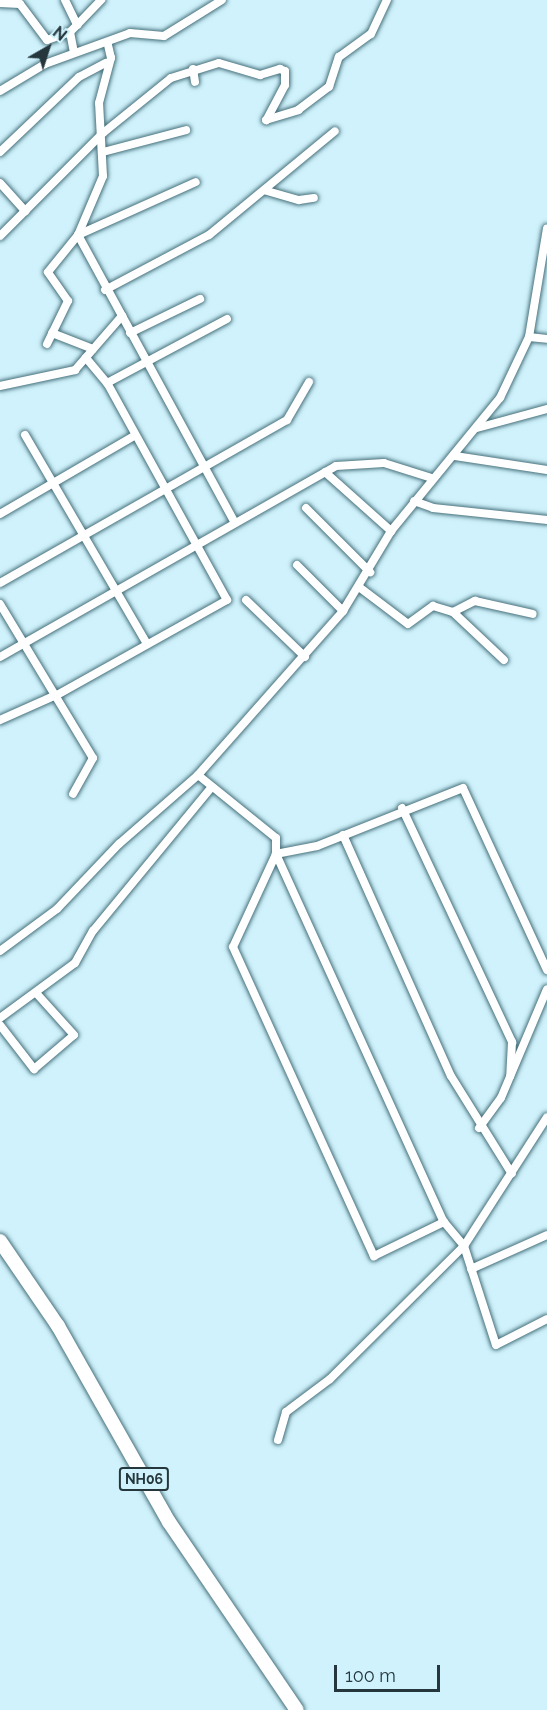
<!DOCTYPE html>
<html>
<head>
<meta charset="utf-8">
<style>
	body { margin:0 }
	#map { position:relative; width:547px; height:1710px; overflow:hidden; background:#cff2fc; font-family:Raleway,sans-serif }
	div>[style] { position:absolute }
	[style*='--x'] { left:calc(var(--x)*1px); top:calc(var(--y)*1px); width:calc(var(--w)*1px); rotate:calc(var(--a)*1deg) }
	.roads { filter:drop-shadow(0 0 2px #46707b) drop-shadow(0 0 2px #46707b) }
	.street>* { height:8px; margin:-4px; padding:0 4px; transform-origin:4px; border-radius:4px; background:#fff }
	.primary>* { height:14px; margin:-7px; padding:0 7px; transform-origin:7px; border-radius:7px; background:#fff }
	span { translate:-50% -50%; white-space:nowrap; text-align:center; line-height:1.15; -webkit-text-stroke:5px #cff2fc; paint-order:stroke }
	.shield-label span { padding:2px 4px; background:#cff2fc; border:2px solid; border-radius:4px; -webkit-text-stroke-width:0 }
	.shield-label { font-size:14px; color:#25373c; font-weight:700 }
	.north { position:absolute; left:18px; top:18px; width:60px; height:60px; -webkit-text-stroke:4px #cff2fc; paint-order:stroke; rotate:39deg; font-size:16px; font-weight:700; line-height:24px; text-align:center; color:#25373c }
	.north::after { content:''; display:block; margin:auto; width:21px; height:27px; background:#25373c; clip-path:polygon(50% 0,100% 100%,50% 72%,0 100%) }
	.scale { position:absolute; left:334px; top:1665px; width:106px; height:27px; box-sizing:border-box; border:3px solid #25373c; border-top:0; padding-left:8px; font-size:18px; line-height:21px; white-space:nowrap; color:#25373c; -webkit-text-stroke:4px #cff2fc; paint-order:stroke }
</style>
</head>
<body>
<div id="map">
	<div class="roads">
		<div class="street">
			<i style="--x:65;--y:0;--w:28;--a:64"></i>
			<i style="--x:77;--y:25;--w:10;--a:135"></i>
			<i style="--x:70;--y:32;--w:21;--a:79"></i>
			<i style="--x:0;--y:3;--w:20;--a:3"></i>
			<i style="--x:20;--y:4;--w:45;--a:53.1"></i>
			<i style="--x:47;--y:40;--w:24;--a:-19"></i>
			<i style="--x:77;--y:25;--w:35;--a:-46"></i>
			<i style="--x:193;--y:69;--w:13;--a:81"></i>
			<i style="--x:0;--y:91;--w:52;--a:-31"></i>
			<i style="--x:45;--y:64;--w:90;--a:-20"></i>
			<i style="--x:130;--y:33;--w:34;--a:5"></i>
			<i style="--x:164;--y:36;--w:68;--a:-31.8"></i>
			<i style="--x:0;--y:152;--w:109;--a:-43.5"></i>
			<i style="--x:79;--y:77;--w:30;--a:-28"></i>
			<i style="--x:103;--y:152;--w:86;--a:-14.8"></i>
			<i style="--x:0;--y:183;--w:38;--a:48"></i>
			<i style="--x:267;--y:191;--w:33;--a:16"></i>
			<i style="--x:299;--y:200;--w:15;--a:-8"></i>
			<i style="--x:78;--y:235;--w:328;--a:61.4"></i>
			<i style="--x:78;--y:235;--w:129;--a:-24.2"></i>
			<i style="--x:0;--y:236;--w:146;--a:-45"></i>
			<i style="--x:103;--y:133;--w:87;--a:-39"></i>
			<i style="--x:171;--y:78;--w:50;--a:-17.4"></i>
			<i style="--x:219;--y:63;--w:43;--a:16.3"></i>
			<i style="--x:260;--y:75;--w:21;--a:-17"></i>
			<i style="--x:280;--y:69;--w:5;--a:22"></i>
			<i style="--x:285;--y:71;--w:14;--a:90"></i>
			<i style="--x:285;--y:85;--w:40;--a:118"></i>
			<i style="--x:266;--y:120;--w:34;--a:-17"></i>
			<i style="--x:298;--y:110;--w:39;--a:-37"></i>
			<i style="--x:329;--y:87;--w:32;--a:-72"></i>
			<i style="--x:339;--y:57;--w:39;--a:-36"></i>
			<i style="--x:371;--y:34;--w:38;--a:-65"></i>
			<i style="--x:105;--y:290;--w:118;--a:-27.9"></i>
			<i style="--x:209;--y:235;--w:163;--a:-39.5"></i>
			<i style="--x:52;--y:333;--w:44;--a:21.3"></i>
			<i style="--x:130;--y:333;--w:78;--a:-25.9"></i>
			<i style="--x:529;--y:337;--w:18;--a:6"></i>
			<i style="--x:47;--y:344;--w:48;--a:-64"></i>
			<i style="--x:68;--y:301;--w:35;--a:-125"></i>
			<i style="--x:48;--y:272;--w:48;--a:-51"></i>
			<i style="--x:78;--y:235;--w:64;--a:-67"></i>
			<i style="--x:103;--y:176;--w:73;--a:-93.1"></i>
			<i style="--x:99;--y:103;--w:47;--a:-75.1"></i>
			<i style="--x:111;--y:58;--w:13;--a:-103"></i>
			<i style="--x:107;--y:383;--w:136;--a:-28.1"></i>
			<i style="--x:0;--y:386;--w:77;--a:-12"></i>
			<i style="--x:75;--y:370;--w:72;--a:-49"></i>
			<i style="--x:477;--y:428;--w:73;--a:-15.2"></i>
			<i style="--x:25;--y:435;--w:242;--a:59.7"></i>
			<i style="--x:455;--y:456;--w:93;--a:8.7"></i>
			<i style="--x:325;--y:472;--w:89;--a:41.8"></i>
			<i style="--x:414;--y:501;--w:20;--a:20"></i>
			<i style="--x:433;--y:508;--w:115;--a:6"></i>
			<i style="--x:306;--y:508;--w:91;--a:45"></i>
			<i style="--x:0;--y:514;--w:155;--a:-30.2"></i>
			<i style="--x:297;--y:565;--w:65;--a:45"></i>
			<i style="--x:0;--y:583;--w:330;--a:-29.6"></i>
			<i style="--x:287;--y:420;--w:44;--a:-59.9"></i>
			<i style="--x:359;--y:587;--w:61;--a:37.1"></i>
			<i style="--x:408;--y:624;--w:31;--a:-36"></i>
			<i style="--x:433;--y:606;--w:21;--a:17"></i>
			<i style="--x:453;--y:612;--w:70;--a:43.3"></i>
			<i style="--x:246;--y:600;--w:82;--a:44"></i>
			<i style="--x:0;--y:604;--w:180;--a:58.9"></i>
			<i style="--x:93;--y:758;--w:41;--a:119.1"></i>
			<i style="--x:453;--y:612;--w:25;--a:-27"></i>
			<i style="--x:475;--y:601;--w:59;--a:12.6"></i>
			<i style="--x:0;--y:657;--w:386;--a:-29.6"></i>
			<i style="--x:336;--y:466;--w:48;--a:-3.6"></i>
			<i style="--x:384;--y:463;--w:50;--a:17.4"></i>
			<i style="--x:57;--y:695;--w:195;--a:-29.2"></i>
			<i style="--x:227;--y:600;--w:248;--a:-118.9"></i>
			<i style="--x:107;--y:383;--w:33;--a:-130"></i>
			<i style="--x:0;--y:720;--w:59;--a:-24"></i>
			<i style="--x:198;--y:775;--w:100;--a:38.9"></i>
			<i style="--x:276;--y:838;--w:16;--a:90"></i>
			<i style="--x:276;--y:854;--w:102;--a:114.8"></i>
			<i style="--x:233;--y:947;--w:340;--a:65.5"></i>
			<i style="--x:374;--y:1256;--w:78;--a:-25.9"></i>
			<i style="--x:402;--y:808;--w:259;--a:64.8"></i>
			<i style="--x:512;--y:1042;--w:34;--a:93"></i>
			<i style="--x:343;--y:835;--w:264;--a:65.9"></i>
			<i style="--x:451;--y:1076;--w:115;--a:58.1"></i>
			<i style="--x:0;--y:951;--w:71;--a:-36.4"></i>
			<i style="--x:57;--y:909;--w:90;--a:-46.4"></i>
			<i style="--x:119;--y:844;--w:105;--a:-41.1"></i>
			<i style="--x:198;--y:775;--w:219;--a:-48.5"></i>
			<i style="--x:343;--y:611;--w:93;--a:-59"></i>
			<i style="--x:391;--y:531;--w:172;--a:-50.7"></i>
			<i style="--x:500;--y:398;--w:68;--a:-64.6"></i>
			<i style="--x:529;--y:337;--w:110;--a:-80.6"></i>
			<i style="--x:547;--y:970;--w:200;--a:-114.8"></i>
			<i style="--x:463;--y:788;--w:157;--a:158.3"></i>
			<i style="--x:317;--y:846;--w:42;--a:169"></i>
			<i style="--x:276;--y:854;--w:405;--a:65.5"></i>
			<i style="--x:444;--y:1222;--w:31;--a:50"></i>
			<i style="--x:464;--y:1246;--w:104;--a:72.1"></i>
			<i style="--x:496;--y:1345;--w:57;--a:-27"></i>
			<i style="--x:0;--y:1018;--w:93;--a:-36.3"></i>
			<i style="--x:75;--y:963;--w:37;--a:-61"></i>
			<i style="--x:93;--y:931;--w:184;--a:-50.5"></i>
			<i style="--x:0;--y:1025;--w:56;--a:52.3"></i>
			<i style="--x:34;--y:1069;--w:52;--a:-40.4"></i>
			<i style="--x:74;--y:1035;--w:54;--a:-132"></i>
			<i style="--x:479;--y:1128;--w:37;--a:-54"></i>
			<i style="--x:501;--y:1098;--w:118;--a:-67.1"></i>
			<i style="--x:471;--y:1269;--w:83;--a:-24.1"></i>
			<i style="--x:278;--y:1440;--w:29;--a:-74"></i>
			<i style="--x:286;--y:1412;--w:55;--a:-36.9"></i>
			<i style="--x:330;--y:1379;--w:189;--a:-44.8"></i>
			<i style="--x:464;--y:1246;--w:153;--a:-57.2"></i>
		</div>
		<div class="primary">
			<i style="--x:0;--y:1241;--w:103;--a:55.7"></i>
			<i style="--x:58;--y:1326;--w:225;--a:60.5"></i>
			<i style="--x:169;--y:1522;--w:227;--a:55.8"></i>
		</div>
	</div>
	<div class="shield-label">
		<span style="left:144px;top:1479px">NH06</span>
	</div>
	<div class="north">N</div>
	<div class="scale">100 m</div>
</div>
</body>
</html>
